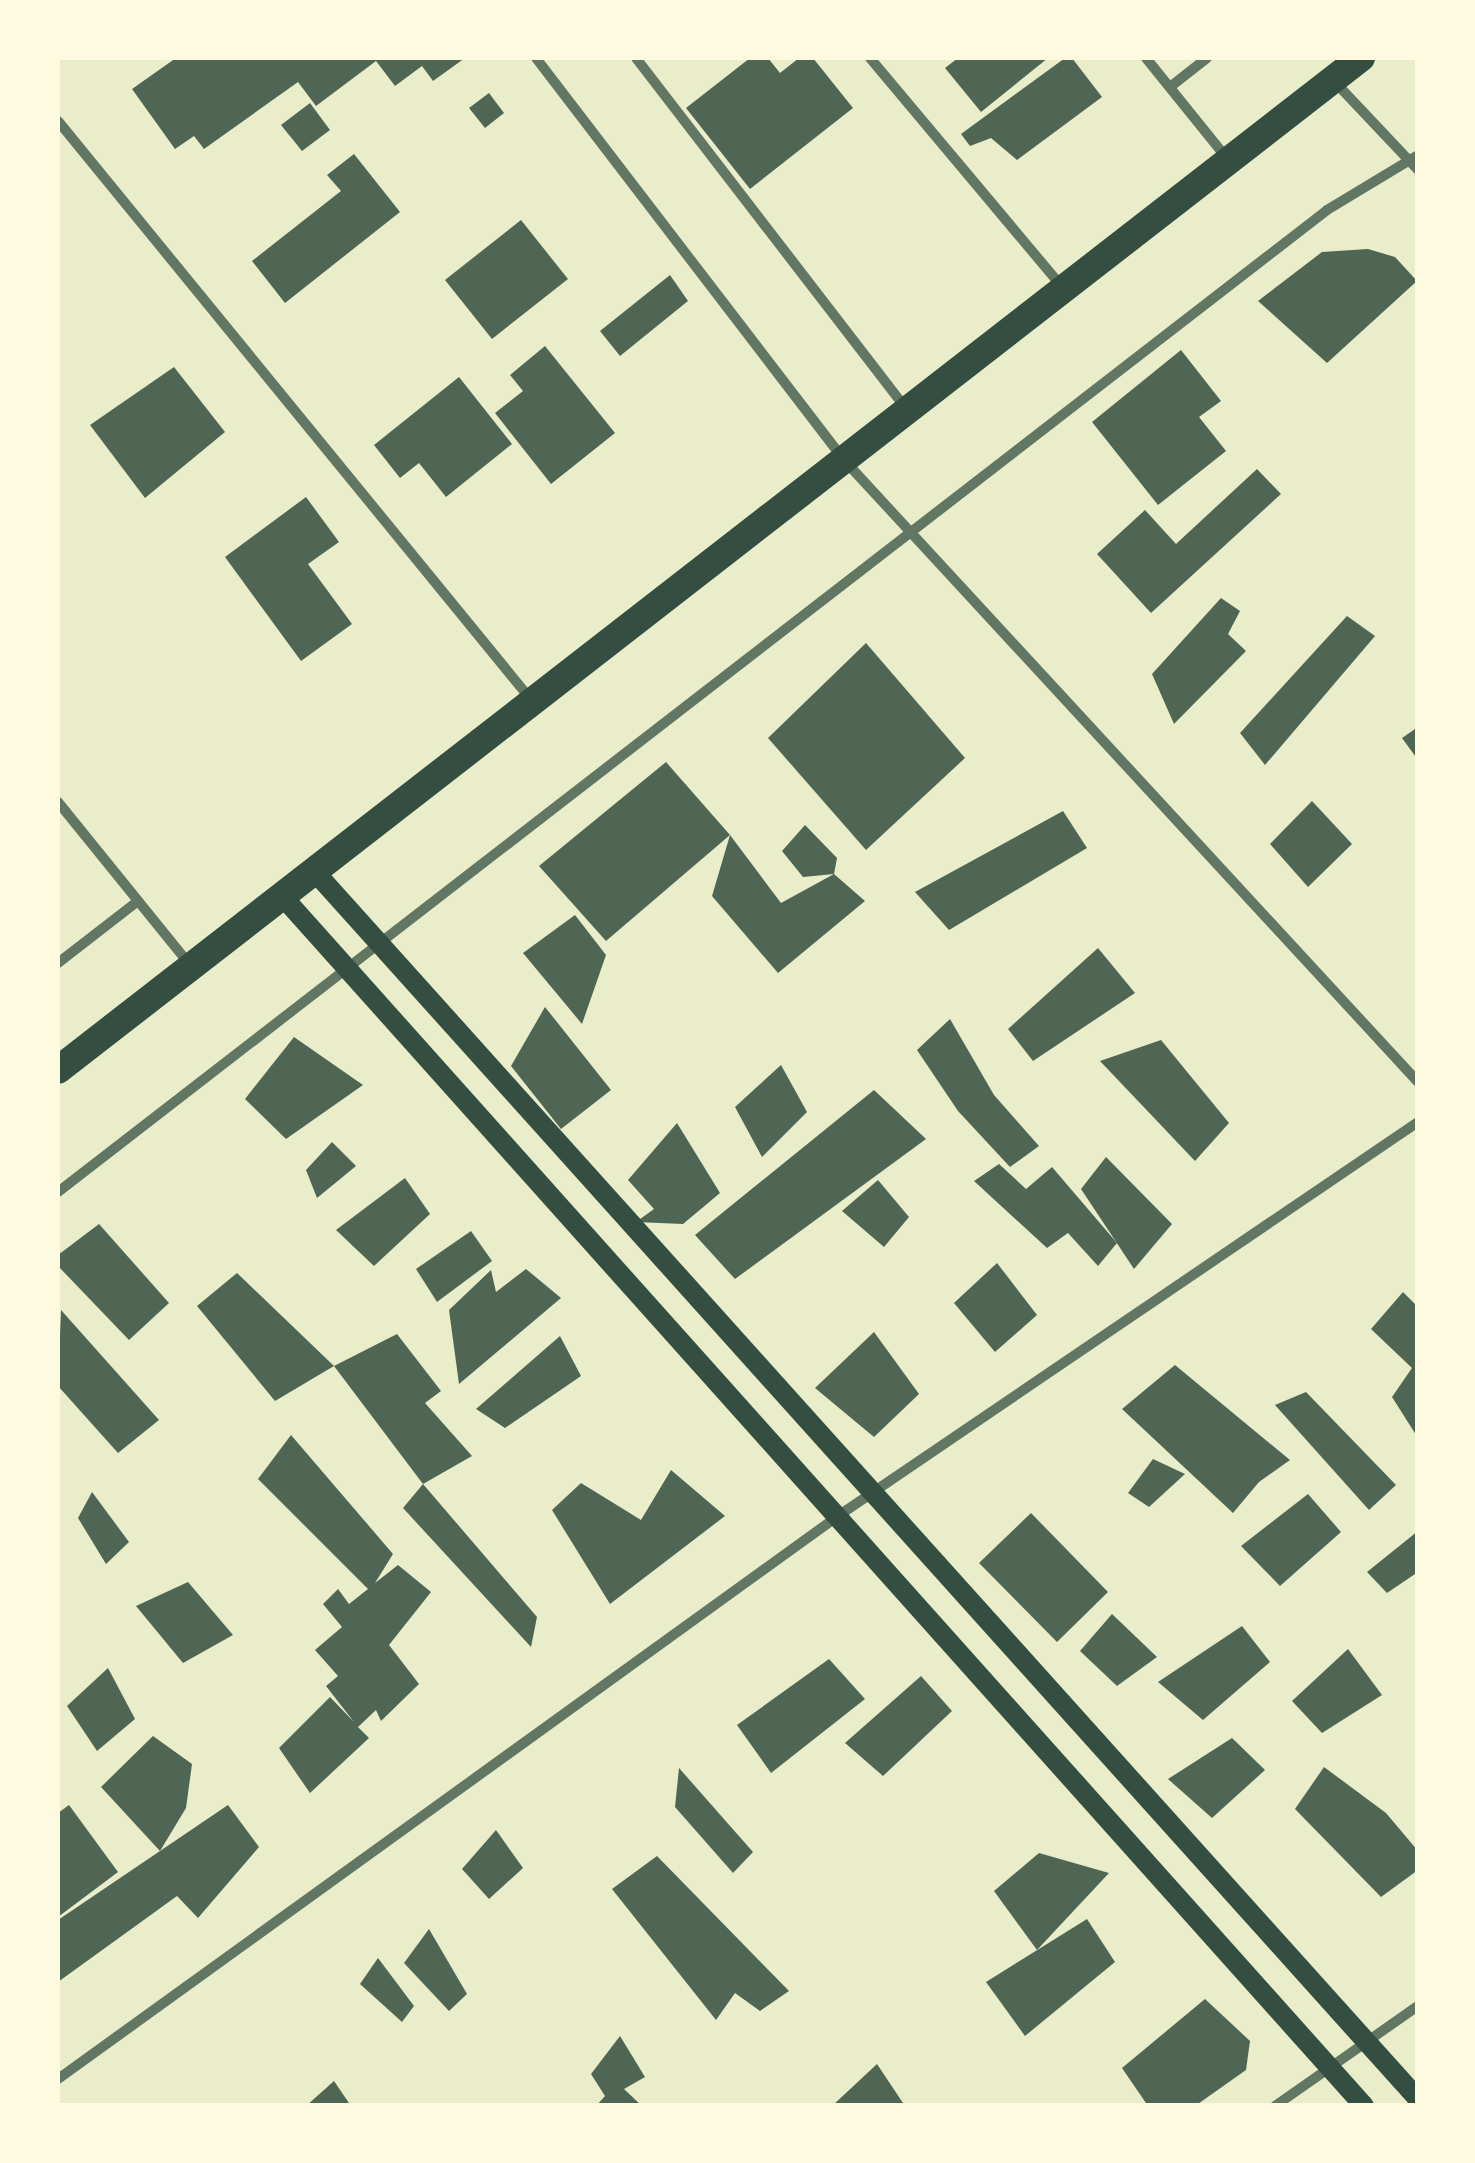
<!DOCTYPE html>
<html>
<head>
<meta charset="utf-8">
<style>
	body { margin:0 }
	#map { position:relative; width:1475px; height:2163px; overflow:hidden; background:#e9edc9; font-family:Lora,serif }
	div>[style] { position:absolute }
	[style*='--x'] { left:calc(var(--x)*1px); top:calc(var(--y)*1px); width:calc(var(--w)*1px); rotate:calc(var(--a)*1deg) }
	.building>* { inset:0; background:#4f6655 }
	.minor>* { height:10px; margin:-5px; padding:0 5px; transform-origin:5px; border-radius:5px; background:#617663 }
	.secondary>* { height:20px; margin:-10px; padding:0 10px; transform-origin:10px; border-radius:10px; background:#344e41 }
	.trunk>* { height:28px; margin:-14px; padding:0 14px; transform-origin:14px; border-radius:14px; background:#344e41 }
	span { translate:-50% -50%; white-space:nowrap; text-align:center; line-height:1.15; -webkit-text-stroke:9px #fefae0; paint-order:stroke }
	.frame { position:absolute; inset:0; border:60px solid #fefae0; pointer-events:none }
</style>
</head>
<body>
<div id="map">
	<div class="building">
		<i style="clip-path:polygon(176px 58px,465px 58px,433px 81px,422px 66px,395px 86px,376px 61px,316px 106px,298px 82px,204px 149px,194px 136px,175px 149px,132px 89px)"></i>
		<i style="clip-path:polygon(750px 58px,768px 58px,780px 73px,799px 58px,813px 58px,853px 108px,750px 189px,686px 108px)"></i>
		<i style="clip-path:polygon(958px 58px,1048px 58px,981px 112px,945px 68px)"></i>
		<i style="clip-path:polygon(1065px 58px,1072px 58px,1102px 97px,1017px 160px,991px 138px,970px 146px,961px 134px)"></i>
		<i style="clip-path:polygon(489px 93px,504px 113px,485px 128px,469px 108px)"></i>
		<i style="clip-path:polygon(310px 103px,330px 130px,302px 151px,281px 125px)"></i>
		<i style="clip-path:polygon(354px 154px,400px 212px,285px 303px,252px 261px,341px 191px,327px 175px)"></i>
		<i style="clip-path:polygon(521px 220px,568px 279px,492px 339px,445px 280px)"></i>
		<i style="clip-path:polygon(1368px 249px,1395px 257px,1417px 281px,1327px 363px,1258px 301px,1322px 252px)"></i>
		<i style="clip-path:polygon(670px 275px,688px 301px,620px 356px,600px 331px)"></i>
		<i style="clip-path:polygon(545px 346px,615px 433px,551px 484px,495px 413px,523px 391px,510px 375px)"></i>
		<i style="clip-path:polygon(1181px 350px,1221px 401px,1199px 417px,1226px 451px,1158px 505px,1092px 422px)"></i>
		<i style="clip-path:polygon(174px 367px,225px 432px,145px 498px,90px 425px)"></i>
		<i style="clip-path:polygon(459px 377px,512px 444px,446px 497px,419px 463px,400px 478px,374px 445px)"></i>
		<i style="clip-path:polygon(1257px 469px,1281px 494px,1151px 613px,1097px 554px,1145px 510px,1176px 544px)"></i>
		<i style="clip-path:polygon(306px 497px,339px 542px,308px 564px,352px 624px,301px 661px,225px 557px)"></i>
		<i style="clip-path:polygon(1221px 598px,1240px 611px,1228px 634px,1246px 651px,1174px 724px,1152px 674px)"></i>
		<i style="clip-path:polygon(1347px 616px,1375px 636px,1265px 765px,1240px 733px)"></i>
		<i style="clip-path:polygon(866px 643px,965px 758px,866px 850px,768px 738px)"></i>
		<i style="clip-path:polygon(1418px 727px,1418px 760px,1402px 738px)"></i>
		<i style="clip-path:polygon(666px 762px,730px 835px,606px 941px,539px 866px)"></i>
		<i style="clip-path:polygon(1312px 801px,1352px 844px,1308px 887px,1270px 844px)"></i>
		<i style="clip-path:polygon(1063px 811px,1087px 848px,949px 930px,915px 892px)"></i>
		<i style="clip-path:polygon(805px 825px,837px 858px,834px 874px,865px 901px,778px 973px,712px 896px,730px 835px,781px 903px,834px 874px,803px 877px,782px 851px)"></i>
		<i style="clip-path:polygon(575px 915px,606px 955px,582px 1024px,523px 953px)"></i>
		<i style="clip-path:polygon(1098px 948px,1135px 993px,1033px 1061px,1008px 1029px)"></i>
		<i style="clip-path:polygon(545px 1007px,611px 1090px,561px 1129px,511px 1066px)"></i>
		<i style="clip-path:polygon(950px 1019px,994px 1095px,1039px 1146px,1010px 1167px,958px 1111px,917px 1050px)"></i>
		<i style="clip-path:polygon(294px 1037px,363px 1085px,286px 1139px,245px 1099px)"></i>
		<i style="clip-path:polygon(1161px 1040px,1229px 1123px,1195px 1161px,1100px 1061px)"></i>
		<i style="clip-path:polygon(781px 1065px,807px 1112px,762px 1157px,735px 1107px)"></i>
		<i style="clip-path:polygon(874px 1090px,926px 1139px,735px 1279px,695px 1235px)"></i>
		<i style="clip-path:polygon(677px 1123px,720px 1193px,683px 1224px,636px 1222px,654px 1209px,628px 1180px)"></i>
		<i style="clip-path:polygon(332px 1142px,356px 1166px,317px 1198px,306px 1170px)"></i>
		<i style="clip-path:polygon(1106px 1157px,1172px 1224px,1134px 1269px,1081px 1189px)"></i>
		<i style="clip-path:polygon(999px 1164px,1026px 1189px,1052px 1167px,1117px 1243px,1098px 1266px,1068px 1233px,1047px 1248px,974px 1181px)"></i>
		<i style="clip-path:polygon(405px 1178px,430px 1214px,374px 1266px,336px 1230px)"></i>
		<i style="clip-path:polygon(878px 1180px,909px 1217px,884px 1247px,842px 1211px)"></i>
		<i style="clip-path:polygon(99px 1224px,169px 1303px,129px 1340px,58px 1266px,58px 1255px)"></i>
		<i style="clip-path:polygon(471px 1231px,492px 1261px,437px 1302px,416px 1269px)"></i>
		<i style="clip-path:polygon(997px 1263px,1037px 1315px,995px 1352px,954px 1303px)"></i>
		<i style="clip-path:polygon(526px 1269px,561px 1298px,459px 1384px,449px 1310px,491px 1270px,496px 1292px)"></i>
		<i style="clip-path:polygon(237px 1273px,334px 1366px,275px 1401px,197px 1306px)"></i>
		<i style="clip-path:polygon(1403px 1292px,1418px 1307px,1418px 1438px,1392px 1397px,1412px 1368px,1371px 1329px)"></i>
		<i style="clip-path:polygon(61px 1310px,159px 1420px,118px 1453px,58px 1386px)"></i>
		<i style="clip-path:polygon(874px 1332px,919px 1394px,874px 1437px,815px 1388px)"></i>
		<i style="clip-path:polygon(397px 1334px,441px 1391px,425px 1403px,472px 1456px,423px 1484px,537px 1617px,531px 1647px,403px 1508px,423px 1484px,334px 1366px)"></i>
		<i style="clip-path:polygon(560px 1336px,581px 1376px,505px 1428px,476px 1409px)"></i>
		<i style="clip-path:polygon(1175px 1365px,1290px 1460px,1259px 1482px,1233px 1513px,1122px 1409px)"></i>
		<i style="clip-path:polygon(1306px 1392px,1396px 1485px,1369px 1510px,1275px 1405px)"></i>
		<i style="clip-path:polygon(291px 1435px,393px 1554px,375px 1583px,398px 1565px,431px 1592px,389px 1645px,419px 1684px,381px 1721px,376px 1710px,358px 1727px,369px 1738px,310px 1793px,279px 1748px,330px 1697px,354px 1722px,326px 1686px,338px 1676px,315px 1650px,342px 1627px,323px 1604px,338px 1589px,349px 1604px,368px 1589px,258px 1479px)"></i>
		<i style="clip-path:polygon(1153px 1459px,1185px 1474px,1149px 1507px,1128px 1493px)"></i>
		<i style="clip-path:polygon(671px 1470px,725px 1516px,610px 1604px,552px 1510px,581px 1483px,641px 1520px)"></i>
		<i style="clip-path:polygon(92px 1492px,129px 1542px,106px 1564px,78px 1518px)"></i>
		<i style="clip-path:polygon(1308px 1494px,1341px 1532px,1280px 1586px,1241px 1546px)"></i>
		<i style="clip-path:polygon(1031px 1513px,1108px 1592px,1057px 1642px,979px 1563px)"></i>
		<i style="clip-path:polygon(1418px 1531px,1418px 1572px,1387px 1593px,1367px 1572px)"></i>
		<i style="clip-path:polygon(188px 1582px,233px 1635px,183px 1663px,136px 1606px)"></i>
		<i style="clip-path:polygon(1112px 1614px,1157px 1657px,1117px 1686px,1080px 1651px)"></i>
		<i style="clip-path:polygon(1242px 1626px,1270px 1662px,1203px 1720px,1158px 1682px)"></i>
		<i style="clip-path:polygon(1348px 1649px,1382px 1695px,1322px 1733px,1292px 1701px)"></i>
		<i style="clip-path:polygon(829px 1659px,865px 1699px,771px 1773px,737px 1725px)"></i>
		<i style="clip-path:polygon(108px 1668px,135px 1719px,97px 1751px,67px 1706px)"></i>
		<i style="clip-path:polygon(921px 1676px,952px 1711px,883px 1776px,845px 1743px)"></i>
		<i style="clip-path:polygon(153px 1736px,192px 1764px,186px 1808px,160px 1851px,101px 1787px)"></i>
		<i style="clip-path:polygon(1232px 1738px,1265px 1770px,1212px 1818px,1168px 1779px)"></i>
		<i style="clip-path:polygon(1324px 1767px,1386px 1813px,1418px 1851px,1418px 1870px,1381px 1897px,1295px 1809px)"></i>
		<i style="clip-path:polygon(679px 1768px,753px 1852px,733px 1873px,675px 1807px)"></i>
		<i style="clip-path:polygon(69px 1805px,118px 1872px,58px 1917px,58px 1813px)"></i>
		<i style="clip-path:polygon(228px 1805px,259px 1847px,198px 1918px,177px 1896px,58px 1982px,58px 1920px)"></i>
		<i style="clip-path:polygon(496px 1830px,523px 1868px,489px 1899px,462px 1869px)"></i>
		<i style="clip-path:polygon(1039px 1853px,1109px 1873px,1037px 1950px,994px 1891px)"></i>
		<i style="clip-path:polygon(657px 1856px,789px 1991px,760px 2011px,735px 1993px,716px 2020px,612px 1889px)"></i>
		<i style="clip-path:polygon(1087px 1919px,1115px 1962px,1025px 2036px,986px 1982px)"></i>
		<i style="clip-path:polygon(429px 1929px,467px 1994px,449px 2011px,404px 1963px)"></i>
		<i style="clip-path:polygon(378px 1958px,414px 2006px,402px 2022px,360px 1984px)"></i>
		<i style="clip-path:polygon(1205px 1999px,1250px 2041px,1246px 2070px,1195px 2106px,1148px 2106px,1122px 2068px)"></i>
		<i style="clip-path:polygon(620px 2036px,645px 2077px,624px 2089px,642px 2106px,596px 2106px,605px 2096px,591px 2074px)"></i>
		<i style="clip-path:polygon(877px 2064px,905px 2106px,832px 2106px)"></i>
		<i style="clip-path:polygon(334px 2081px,351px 2106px,306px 2106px)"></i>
	</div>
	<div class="minor">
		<i style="--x:536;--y:58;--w:506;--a:52.54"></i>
		<i style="--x:844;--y:460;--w:846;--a:47.3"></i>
		<i style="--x:636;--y:58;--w:444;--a:52.4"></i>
		<i style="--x:870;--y:58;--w:297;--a:50"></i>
		<i style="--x:1146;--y:58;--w:127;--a:51.1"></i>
		<i style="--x:1333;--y:80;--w:124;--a:46.6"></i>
		<i style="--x:1170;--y:87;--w:47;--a:-38.1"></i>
		<i style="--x:58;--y:121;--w:749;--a:50.74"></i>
		<i style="--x:58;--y:802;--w:208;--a:51"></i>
		<i style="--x:58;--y:963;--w:101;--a:-37.8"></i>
		<i style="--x:58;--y:1192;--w:1605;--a:-37.73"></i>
		<i style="--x:1327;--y:210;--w:106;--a:-31.1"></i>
		<i style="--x:58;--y:2079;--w:962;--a:-35.82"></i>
		<i style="--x:838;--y:1516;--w:701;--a:-34.19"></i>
		<i style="--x:1275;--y:2106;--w:174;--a:-35"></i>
	</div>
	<div class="secondary">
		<i style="--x:316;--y:873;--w:1648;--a:48.05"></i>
		<i style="--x:284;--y:898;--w:1620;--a:48.2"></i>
	</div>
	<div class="trunk">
		<i style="--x:58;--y:1070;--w:1650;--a:-37.84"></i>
	</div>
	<div class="frame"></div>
</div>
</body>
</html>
